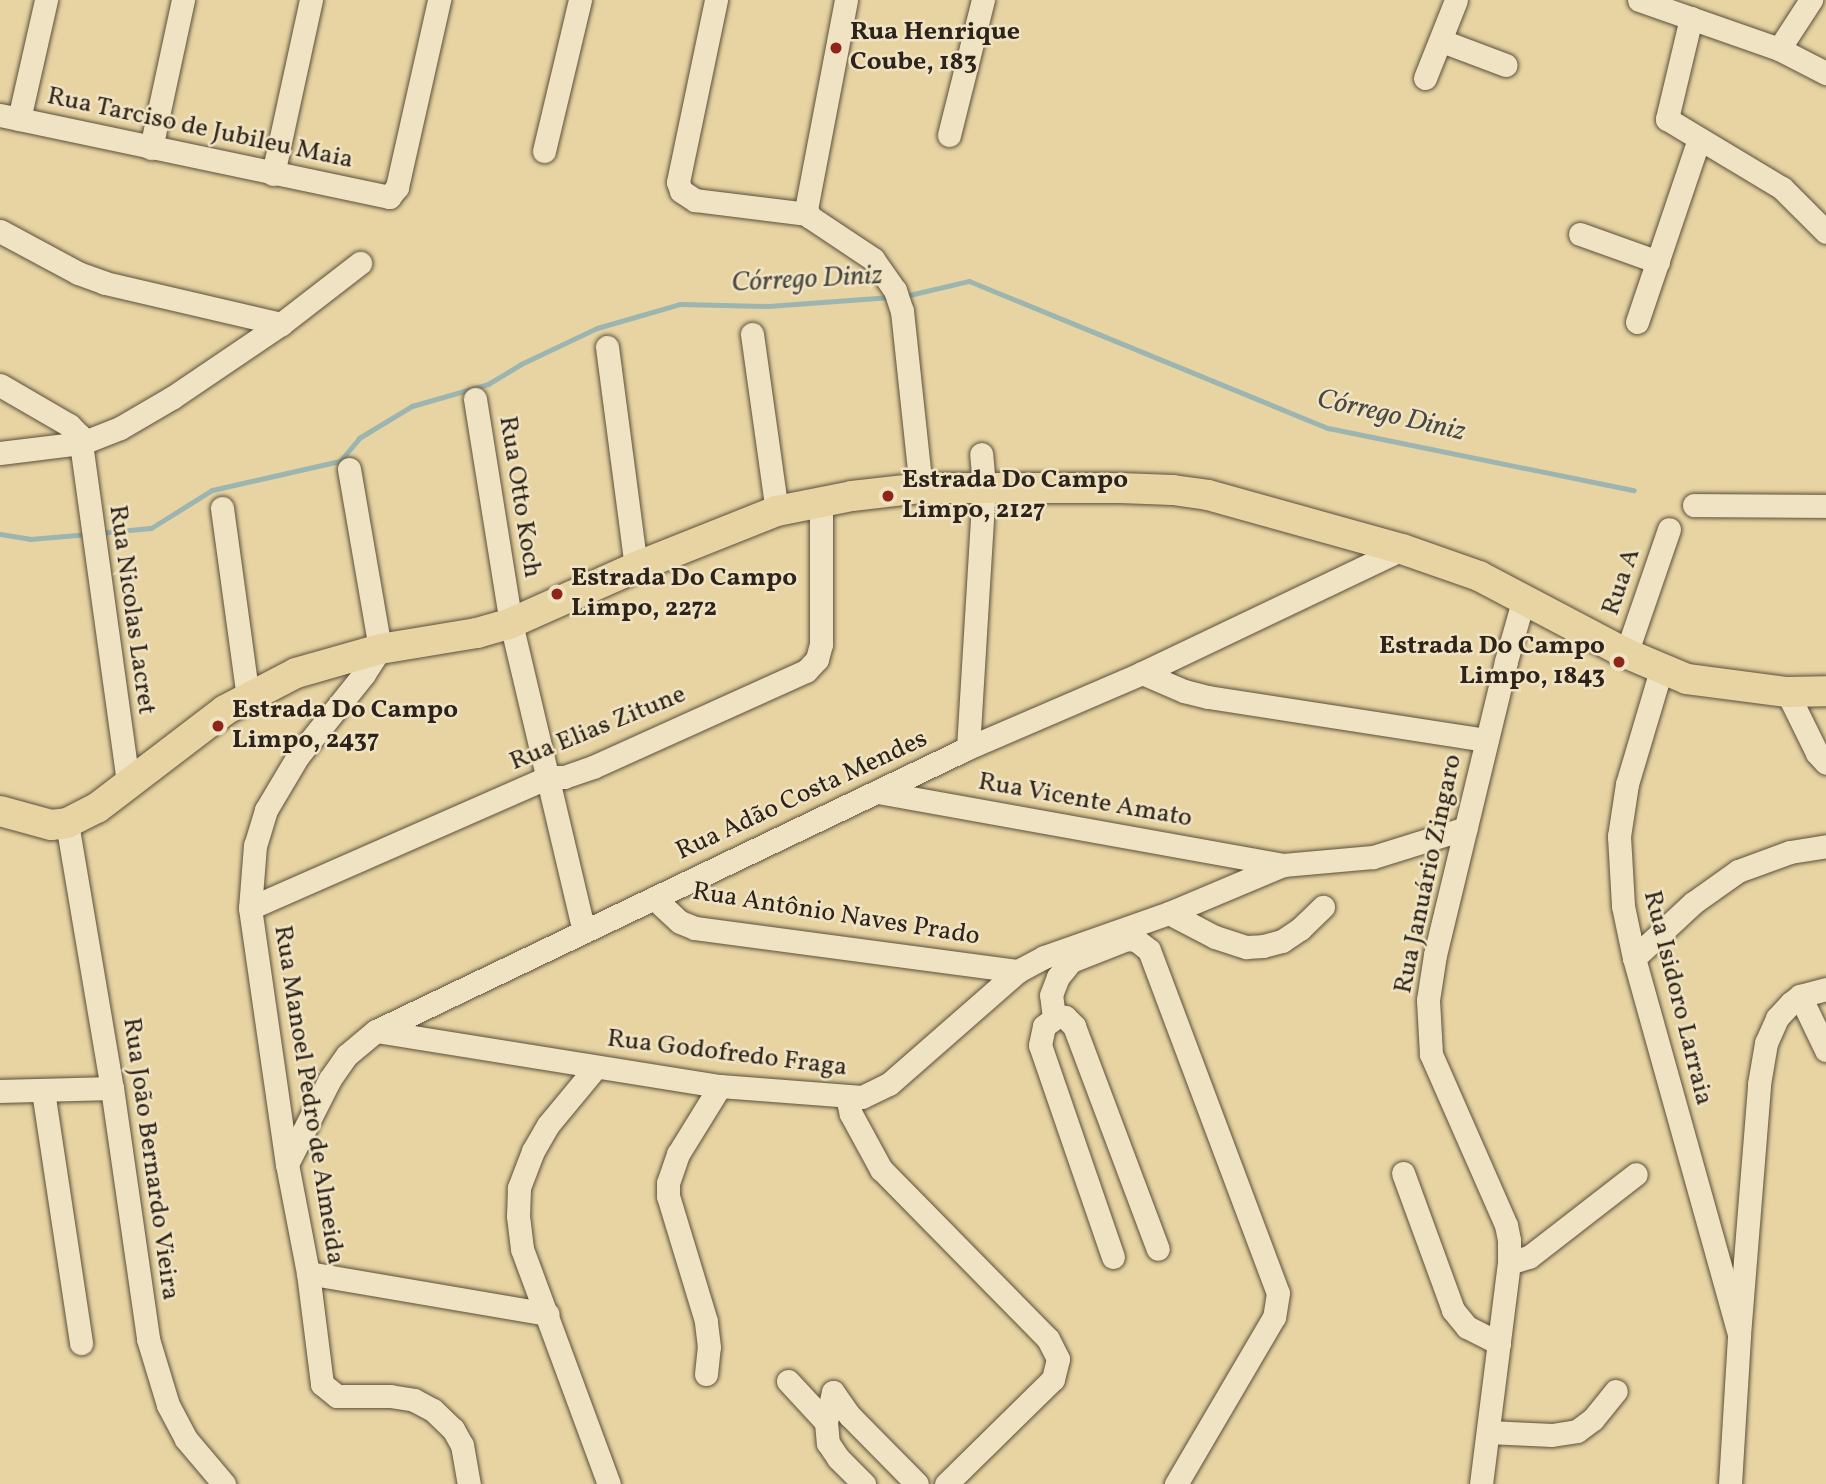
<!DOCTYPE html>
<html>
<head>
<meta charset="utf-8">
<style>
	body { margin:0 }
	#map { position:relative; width:1826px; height:1484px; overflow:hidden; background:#e7d4a2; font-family:Vollkorn,serif }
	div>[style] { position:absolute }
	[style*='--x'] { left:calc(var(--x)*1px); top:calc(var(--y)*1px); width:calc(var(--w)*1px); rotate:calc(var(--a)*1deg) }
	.stream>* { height:5px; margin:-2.5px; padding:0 2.5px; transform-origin:2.5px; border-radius:2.5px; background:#9cb5b1 }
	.roads { filter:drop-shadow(0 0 2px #5c4f3c) drop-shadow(0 0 2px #5c4f3c) }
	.minor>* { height:23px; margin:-11.5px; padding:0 11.5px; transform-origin:11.5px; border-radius:11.5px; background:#efe3c3 }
	.major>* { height:30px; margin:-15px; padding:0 15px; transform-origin:15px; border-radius:15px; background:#e7d4a2 }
	.dots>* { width:19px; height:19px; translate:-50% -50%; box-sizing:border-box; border:4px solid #efe3c3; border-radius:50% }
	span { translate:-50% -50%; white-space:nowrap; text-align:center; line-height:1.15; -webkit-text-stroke:5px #efe3c3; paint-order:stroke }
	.poi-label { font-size:26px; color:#2d231a; font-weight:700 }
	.left { translate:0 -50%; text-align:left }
	.right { translate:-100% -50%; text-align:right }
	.street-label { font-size:26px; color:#2d231a }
	.water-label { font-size:28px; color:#494840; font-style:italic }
</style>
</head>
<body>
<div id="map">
	<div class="stream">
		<i style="--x:905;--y:296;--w:66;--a:-13.2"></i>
		<i style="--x:969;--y:281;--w:388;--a:22.3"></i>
		<i style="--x:1328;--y:428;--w:312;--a:11.5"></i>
		<i style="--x:98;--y:533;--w:53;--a:-5.4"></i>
		<i style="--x:151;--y:528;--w:72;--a:-31.9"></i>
		<i style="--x:212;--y:490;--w:131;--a:-12.8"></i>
		<i style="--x:340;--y:461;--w:30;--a:-50"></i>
		<i style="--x:359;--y:438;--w:62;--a:-31.1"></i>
		<i style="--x:412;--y:406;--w:79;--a:-16.1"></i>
		<i style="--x:488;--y:384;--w:39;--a:-31"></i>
		<i style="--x:521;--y:364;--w:84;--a:-25.3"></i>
		<i style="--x:597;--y:328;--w:86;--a:-16.1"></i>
		<i style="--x:680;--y:304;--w:88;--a:1.3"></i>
		<i style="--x:768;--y:306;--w:123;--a:-4.2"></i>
		<i style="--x:0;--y:534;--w:30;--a:9"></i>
		<i style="--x:30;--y:539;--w:59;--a:-4.8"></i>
	</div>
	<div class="roads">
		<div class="minor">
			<i style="--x:716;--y:0;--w:186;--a:101.8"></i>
			<i style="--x:678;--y:182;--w:9;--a:72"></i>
			<i style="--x:681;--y:191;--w:17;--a:33"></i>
			<i style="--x:695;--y:200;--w:114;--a:7.1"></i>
			<i style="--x:846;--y:0;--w:214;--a:100.8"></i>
			<i style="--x:806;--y:210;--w:8;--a:60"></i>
			<i style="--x:810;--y:217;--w:76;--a:33.7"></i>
			<i style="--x:873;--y:259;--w:38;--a:55"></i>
			<i style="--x:895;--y:290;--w:22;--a:72"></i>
			<i style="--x:902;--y:311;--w:178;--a:83.9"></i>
			<i style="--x:1639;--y:0;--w:148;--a:19.3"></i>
			<i style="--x:1779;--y:49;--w:53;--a:27.1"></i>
			<i style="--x:1691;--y:18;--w:104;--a:103.4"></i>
			<i style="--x:1667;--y:119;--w:134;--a:31"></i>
			<i style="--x:1782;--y:188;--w:62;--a:45"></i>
			<i style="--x:1442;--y:41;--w:68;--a:20.6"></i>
			<i style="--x:1779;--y:49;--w:59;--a:-56.9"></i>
			<i style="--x:1425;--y:78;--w:84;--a:-68.3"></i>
			<i style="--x:0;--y:115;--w:398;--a:11.9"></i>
			<i style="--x:389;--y:197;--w:13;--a:-51"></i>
			<i style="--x:397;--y:187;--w:192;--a:-77.3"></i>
			<i style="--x:19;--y:119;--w:122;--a:-77.2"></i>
			<i style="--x:949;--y:135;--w:139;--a:-75.9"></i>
			<i style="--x:151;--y:148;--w:151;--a:-77.8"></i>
			<i style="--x:544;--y:151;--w:155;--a:-76.6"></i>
			<i style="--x:273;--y:174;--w:178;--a:-77.7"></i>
			<i style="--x:0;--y:231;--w:89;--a:28.3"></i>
			<i style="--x:78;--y:273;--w:29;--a:20"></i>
			<i style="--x:105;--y:283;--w:181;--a:13.1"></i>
			<i style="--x:1580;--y:234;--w:83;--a:19.7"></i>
			<i style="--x:1637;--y:322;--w:193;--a:-71.3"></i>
			<i style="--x:752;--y:334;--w:179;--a:82"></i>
			<i style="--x:607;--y:347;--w:222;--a:82.5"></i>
			<i style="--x:0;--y:385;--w:80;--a:30.1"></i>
			<i style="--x:69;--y:425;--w:16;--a:45"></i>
			<i style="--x:80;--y:436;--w:351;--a:82.1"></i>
			<i style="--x:475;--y:399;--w:227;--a:80.9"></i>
			<i style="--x:511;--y:623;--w:317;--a:76.7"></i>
			<i style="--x:0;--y:453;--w:83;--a:-7"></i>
			<i style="--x:82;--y:443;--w:41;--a:-21.5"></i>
			<i style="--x:120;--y:428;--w:61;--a:-30.3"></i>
			<i style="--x:173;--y:397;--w:130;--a:-34.1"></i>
			<i style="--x:281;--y:324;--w:100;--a:-37.7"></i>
			<i style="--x:349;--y:469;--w:183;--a:80.2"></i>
			<i style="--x:380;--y:649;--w:30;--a:123"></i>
			<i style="--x:364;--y:674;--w:105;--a:128.8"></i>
			<i style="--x:298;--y:756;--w:63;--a:120.7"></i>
			<i style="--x:266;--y:810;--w:37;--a:107"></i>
			<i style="--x:255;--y:845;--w:63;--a:94.5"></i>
			<i style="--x:250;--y:908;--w:259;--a:81.8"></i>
			<i style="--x:287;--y:1164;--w:111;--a:79.1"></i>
			<i style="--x:308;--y:1273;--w:112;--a:82.8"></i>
			<i style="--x:322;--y:1384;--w:19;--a:39"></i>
			<i style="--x:337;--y:1396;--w:53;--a:0"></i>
			<i style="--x:390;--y:1396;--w:24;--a:9"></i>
			<i style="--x:414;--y:1400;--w:21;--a:28"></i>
			<i style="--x:433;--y:1410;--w:28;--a:44"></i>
			<i style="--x:453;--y:1429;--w:18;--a:61"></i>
			<i style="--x:462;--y:1445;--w:40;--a:80"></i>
			<i style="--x:1694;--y:505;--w:132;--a:0.4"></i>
			<i style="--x:222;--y:508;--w:191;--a:82.2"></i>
			<i style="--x:1626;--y:654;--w:132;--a:-71"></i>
			<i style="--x:1661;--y:670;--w:119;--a:106.6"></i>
			<i style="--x:1627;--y:784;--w:53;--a:98.7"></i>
			<i style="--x:1619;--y:836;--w:70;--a:86.7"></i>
			<i style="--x:1623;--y:906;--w:53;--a:78.1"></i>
			<i style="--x:1634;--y:958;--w:391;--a:74.4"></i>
			<i style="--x:1142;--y:673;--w:46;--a:23.2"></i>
			<i style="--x:1184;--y:691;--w:25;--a:14"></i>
			<i style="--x:1208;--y:697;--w:282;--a:8.8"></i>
			<i style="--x:1787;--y:692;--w:68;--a:63.8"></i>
			<i style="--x:1817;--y:753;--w:13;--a:48"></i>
			<i style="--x:968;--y:748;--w:262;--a:-86.5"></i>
			<i style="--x:984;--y:486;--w:32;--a:-95"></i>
			<i style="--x:878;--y:792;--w:412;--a:10.2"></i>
			<i style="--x:67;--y:823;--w:269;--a:80.4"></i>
			<i style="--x:112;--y:1088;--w:254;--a:81.8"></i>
			<i style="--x:148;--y:1339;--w:69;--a:73.1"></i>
			<i style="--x:168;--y:1405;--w:38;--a:62"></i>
			<i style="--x:186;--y:1439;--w:59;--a:49.8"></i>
			<i style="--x:654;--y:898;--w:35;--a:43"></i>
			<i style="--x:680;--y:922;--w:16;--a:22"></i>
			<i style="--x:695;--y:928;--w:326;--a:7.6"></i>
			<i style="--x:250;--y:908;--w:326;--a:-23.7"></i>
			<i style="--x:548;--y:777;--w:16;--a:0"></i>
			<i style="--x:564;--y:777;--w:31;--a:-19"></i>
			<i style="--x:593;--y:767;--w:234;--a:-24.3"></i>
			<i style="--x:806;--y:671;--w:16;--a:-47"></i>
			<i style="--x:817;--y:659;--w:16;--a:-75"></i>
			<i style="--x:821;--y:644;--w:142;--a:-90"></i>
			<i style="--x:1169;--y:913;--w:52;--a:27.6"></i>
			<i style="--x:1215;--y:937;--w:33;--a:18"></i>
			<i style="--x:1246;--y:947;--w:17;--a:-3"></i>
			<i style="--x:1263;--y:946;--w:20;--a:-15"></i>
			<i style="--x:1282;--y:941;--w:22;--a:-34"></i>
			<i style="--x:1300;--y:929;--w:32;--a:-44"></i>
			<i style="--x:1634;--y:958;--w:81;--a:-43"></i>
			<i style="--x:1693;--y:903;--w:55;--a:-35.4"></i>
			<i style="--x:1738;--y:871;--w:55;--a:-20.1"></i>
			<i style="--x:1790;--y:852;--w:36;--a:-9"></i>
			<i style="--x:1800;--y:996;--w:60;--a:64.3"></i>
			<i style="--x:1054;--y:1018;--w:23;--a:-97"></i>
			<i style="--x:1051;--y:995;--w:19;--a:-69"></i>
			<i style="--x:1058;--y:977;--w:21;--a:-51"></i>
			<i style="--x:1071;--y:961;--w:60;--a:-21.4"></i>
			<i style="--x:1127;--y:939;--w:9;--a:6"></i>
			<i style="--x:1136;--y:940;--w:16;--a:38"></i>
			<i style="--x:1149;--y:950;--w:366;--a:69.4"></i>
			<i style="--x:1278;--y:1293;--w:24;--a:99"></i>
			<i style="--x:1274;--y:1317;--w:194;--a:120.4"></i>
			<i style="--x:376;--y:1031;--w:348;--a:9.1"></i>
			<i style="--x:720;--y:1086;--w:142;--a:4.4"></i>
			<i style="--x:862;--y:1097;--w:30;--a:-26"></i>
			<i style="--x:889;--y:1084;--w:171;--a:-41.2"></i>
			<i style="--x:1018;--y:971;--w:30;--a:-28"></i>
			<i style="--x:1044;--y:957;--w:133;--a:-19.4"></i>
			<i style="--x:1169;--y:913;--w:124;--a:-22.8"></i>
			<i style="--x:1283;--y:865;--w:90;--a:-5.1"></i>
			<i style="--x:1373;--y:857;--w:97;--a:-17.3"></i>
			<i style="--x:596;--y:1067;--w:75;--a:129.6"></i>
			<i style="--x:548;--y:1125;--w:30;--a:120"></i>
			<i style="--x:533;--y:1151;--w:40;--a:111"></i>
			<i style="--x:519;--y:1188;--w:28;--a:92"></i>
			<i style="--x:518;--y:1216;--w:33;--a:83"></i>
			<i style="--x:522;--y:1249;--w:251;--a:69.7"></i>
			<i style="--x:0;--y:1091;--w:112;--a:-1.5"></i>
			<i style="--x:43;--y:1091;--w:255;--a:81.4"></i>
			<i style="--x:847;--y:1097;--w:17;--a:77"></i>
			<i style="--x:851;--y:1114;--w:63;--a:61.4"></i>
			<i style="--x:881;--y:1169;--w:238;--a:45.5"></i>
			<i style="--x:1048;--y:1339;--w:22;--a:63"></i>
			<i style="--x:1058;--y:1359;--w:21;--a:104"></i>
			<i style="--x:1053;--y:1379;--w:150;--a:135.5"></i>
			<i style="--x:287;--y:1164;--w:95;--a:-63.2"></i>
			<i style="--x:330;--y:1079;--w:29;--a:-55"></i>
			<i style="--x:347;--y:1055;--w:38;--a:-40"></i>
			<i style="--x:376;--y:1031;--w:656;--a:-25.55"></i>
			<i style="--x:968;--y:748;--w:189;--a:-23.3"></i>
			<i style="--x:1142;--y:673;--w:288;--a:-25.5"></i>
			<i style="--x:1403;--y:1173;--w:146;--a:69.9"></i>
			<i style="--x:1453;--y:1310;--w:22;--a:51"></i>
			<i style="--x:1467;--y:1327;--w:36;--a:27"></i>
			<i style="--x:1113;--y:1257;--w:224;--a:-109"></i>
			<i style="--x:1040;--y:1045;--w:19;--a:-78"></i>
			<i style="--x:1044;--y:1026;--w:17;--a:-36"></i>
			<i style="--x:1058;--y:1016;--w:7;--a:8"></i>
			<i style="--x:1065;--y:1017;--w:13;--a:45"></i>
			<i style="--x:1074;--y:1026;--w:238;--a:69.4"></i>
			<i style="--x:1509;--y:1263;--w:21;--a:-17"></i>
			<i style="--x:1529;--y:1257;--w:135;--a:-37.8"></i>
			<i style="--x:308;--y:1273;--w:243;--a:9.7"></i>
			<i style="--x:706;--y:1374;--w:27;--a:-84"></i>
			<i style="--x:709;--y:1347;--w:26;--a:-97"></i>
			<i style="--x:706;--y:1321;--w:131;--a:-106.9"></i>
			<i style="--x:668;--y:1196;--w:13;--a:-90"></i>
			<i style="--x:668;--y:1183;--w:31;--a:-71"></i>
			<i style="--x:678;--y:1154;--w:80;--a:-58.3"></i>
			<i style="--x:788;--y:1381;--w:56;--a:47.2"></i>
			<i style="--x:833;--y:1392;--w:29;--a:55"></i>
			<i style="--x:850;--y:1416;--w:95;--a:45.4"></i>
			<i style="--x:833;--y:1392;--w:31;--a:103"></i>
			<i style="--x:826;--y:1422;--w:21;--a:85"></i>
			<i style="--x:828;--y:1443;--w:18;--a:56"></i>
			<i style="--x:838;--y:1458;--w:37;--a:45"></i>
			<i style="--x:1488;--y:1432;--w:64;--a:2.7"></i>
			<i style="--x:1552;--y:1435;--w:25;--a:-9"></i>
			<i style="--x:1577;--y:1431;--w:20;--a:-37"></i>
			<i style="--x:1593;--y:1419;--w:36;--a:-51"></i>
			<i style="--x:1481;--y:1484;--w:224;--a:-82.8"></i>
			<i style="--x:1509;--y:1262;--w:22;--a:-90"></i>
			<i style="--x:1509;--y:1240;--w:15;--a:-101"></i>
			<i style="--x:1506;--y:1225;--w:187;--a:-113.7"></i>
			<i style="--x:1431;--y:1054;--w:54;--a:-93.2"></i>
			<i style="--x:1428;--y:1000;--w:46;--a:-81.2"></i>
			<i style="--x:1435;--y:955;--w:302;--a:-76.4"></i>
			<i style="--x:1506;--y:661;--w:66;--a:-74.1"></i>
			<i style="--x:1730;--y:1484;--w:149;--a:-86.5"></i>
			<i style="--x:1739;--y:1335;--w:252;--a:-85.4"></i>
			<i style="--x:1759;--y:1084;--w:42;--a:-80.3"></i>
			<i style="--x:1766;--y:1043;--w:27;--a:-66"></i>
			<i style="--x:1777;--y:1018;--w:21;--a:-47"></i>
			<i style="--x:1791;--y:1003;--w:11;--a:-38"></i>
			<i style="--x:1800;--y:996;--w:27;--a:-15"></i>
		</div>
		<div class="major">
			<i style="--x:0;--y:811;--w:53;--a:15.4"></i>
			<i style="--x:51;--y:825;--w:16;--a:-7"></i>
			<i style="--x:67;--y:823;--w:34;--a:-27"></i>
			<i style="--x:97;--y:808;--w:161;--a:-37.4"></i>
			<i style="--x:225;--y:710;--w:80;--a:-27.5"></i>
			<i style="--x:296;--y:673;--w:87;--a:-15.9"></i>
			<i style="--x:380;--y:649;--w:98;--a:-9.4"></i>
			<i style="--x:477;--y:633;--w:35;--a:-16"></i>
			<i style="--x:511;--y:623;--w:137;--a:-24.1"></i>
			<i style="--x:636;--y:567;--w:152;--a:-21.7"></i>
			<i style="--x:777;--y:511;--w:76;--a:-11.3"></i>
			<i style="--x:852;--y:496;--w:69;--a:-6.6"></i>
			<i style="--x:921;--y:488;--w:199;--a:0"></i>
			<i style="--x:1120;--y:488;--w:53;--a:2.2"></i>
			<i style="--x:1173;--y:490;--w:35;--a:8"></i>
			<i style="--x:1208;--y:495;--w:201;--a:15.6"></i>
			<i style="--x:1402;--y:549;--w:82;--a:19.3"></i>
			<i style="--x:1479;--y:576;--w:163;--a:27.8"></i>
			<i style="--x:1623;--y:652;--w:69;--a:22.9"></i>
			<i style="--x:1687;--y:679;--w:101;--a:7.4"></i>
			<i style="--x:1787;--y:692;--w:39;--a:-1"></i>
		</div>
	</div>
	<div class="dots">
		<i style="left:836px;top:48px;background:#8f2418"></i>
		<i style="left:888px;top:496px;background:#8f2418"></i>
		<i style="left:557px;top:594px;background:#8f2418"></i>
		<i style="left:1619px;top:662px;background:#8f2418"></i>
		<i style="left:218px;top:726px;background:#8f2418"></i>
	</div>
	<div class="poi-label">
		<span class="left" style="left:850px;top:48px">Rua Henrique<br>Coube, 183</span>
		<span class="left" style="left:902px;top:496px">Estrada Do Campo<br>Limpo, 2127</span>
		<span class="left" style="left:571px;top:594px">Estrada Do Campo<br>Limpo, 2272</span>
		<span class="right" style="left:1605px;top:662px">Estrada Do Campo<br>Limpo, 1843</span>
		<span class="left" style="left:232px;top:726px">Estrada Do Campo<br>Limpo, 2437</span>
	</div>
	<div class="street-label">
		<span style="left:200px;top:129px;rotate:12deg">Rua Tarciso de Jubileu Maia</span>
		<span style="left:519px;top:497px;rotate:81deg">Rua Otto Koch</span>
		<span style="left:1622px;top:582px;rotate:-71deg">Rua A</span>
		<span style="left:131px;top:610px;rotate:82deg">Rua Nicolas Lacret</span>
		<span style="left:598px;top:729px;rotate:-22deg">Rua Elias Zitune</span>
		<span style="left:802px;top:796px;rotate:-25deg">Rua Adão Costa Mendes</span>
		<span style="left:1085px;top:801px;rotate:10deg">Rua Vicente Amato</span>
		<span style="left:1429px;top:874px;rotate:-78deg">Rua Januário Zingaro</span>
		<span style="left:836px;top:915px;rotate:9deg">Rua Antônio Naves Prado</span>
		<span style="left:1677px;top:998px;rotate:76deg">Rua Isidoro Larraia</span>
		<span style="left:727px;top:1054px;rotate:7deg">Rua Godofredo Fraga</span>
		<span style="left:308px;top:1095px;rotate:81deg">Rua Manoel Pedro de Almeida</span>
		<span style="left:150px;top:1159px;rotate:82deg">Rua João Bernardo Vieira</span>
	</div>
	<div class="water-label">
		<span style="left:807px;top:280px;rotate:-3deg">Córrego Diniz</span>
		<span style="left:1391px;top:416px;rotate:13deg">Córrego Diniz</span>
	</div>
</div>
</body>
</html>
